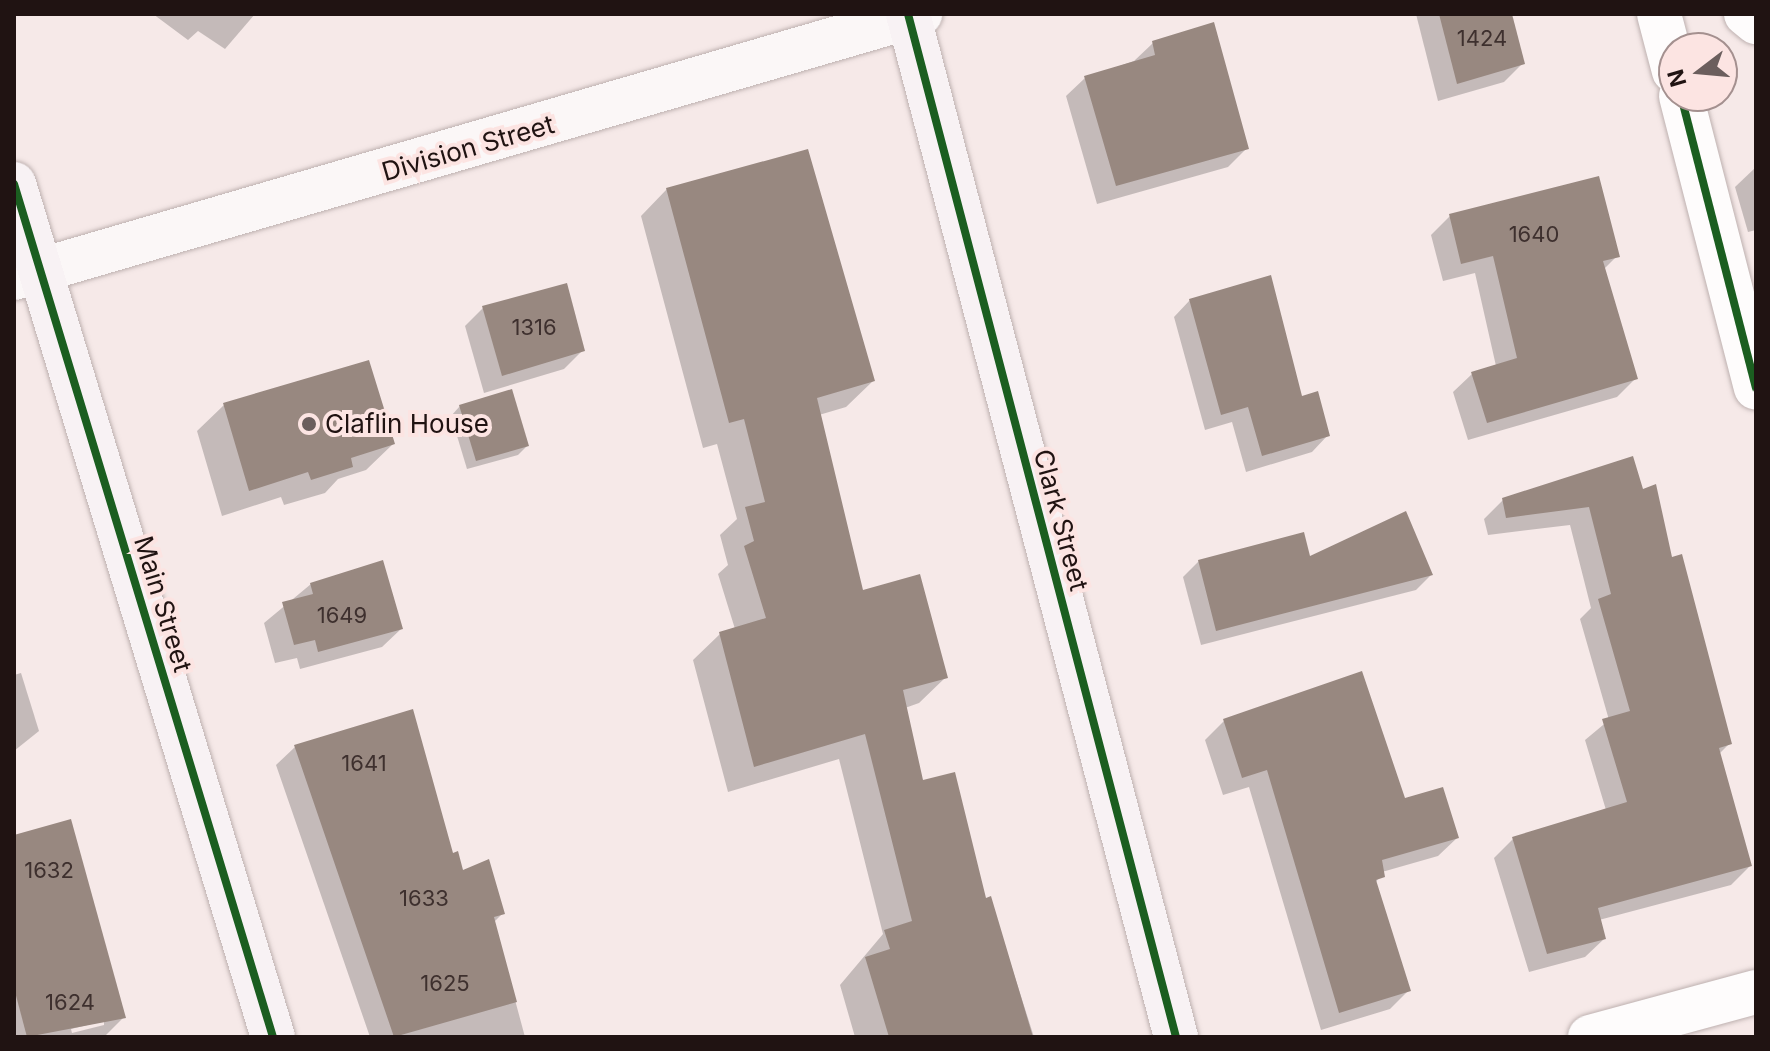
<!DOCTYPE html>
<html>
<head>
<meta charset="utf-8">
<style>
	body { margin:0 }
	#map { position:relative; width:1770px; height:1051px; overflow:hidden; background:#f6e9e8; font-family:Inter,sans-serif }
	div>[style] { position:absolute }
	[style*='--x'] { left:calc(var(--x)*1px); top:calc(var(--y)*1px); width:calc(var(--w)*1px); rotate:calc(var(--a)*1deg) }
	.shadow>* { inset:0; background:#0003 }
	.building>* { inset:0; background:#988880 }
	.roads { filter:drop-shadow(0 0 2px #beb1b0) drop-shadow(0 0 2px #beb1b0) }
	.minor>* { height:44px; margin:-22px; padding:0 22px; transform-origin:22px; border-radius:22px; background:#fefcfc }
	.secondary>* { height:44px; margin:-22px; padding:0 22px; transform-origin:22px; border-radius:22px; background:#fbf7f7 }
	.primary>* { height:44px; margin:-22px; padding:0 22px; transform-origin:22px; border-radius:22px; background:#f8f2f4 }
	.cycleway>* { height:8px; margin:-4px; padding:0 4px; transform-origin:4px; border-radius:4px; background:#1b5e20 }
	.dots>* { width:22px; height:22px; translate:-50% -50%; box-sizing:border-box; border:4px solid #fce4e2; border-radius:50% }
	span { translate:-50% -50%; white-space:nowrap; text-align:center; line-height:1.15; -webkit-text-stroke:8px #fce4e2; paint-order:stroke }
	.number-label { font-size:22px; color:#3e302e }
	.number-label span { -webkit-text-stroke-width:0 }
	.street-label { font-size:26px; color:#201312 }
	.poi-label { font-size:26px; color:#201312 }
	.left { translate:0 -50%; text-align:left }
	.frame { position:absolute; inset:0; border:16px solid #201312; pointer-events:none }
	.north { position:absolute; left:1658px; top:32px; width:80px; height:80px; box-sizing:border-box; background:#fce4e2; border:2px solid #a4908f; border-radius:50%; rotate:254deg; font-size:22px; font-weight:700; line-height:32px; text-align:center; color:#201312 }
	.north::after { content:''; display:block; margin:auto; width:28px; height:36px; background:#6b5e5d; clip-path:polygon(50% 0,100% 100%,50% 72%,0 100%) }
</style>
</head>
<body>
<div id="map">
	<div class="shadow">
		<i style="clip-path:polygon(153px 14px,255px 14px,225px 49px,198px 31px,188px 40px)"></i>
		<i style="clip-path:polygon(1416px 14px,1510px 14px,1523px 63px,1504px 82px,1438px 101px)"></i>
		<i style="clip-path:polygon(1153px 43px,1247px 148px,1228px 167px,1097px 204px,1066px 96px,1085px 78px,1134px 61px)"></i>
		<i style="clip-path:polygon(1756px 167px,1756px 230px,1748px 232px,1735px 187px)"></i>
		<i style="clip-path:polygon(667px 189px,873px 381px,846px 407px,819px 415px,861px 593px,946px 677px,919px 703px,905px 708px,922px 783px,985px 900px,990px 899px,1034px 1037px,855px 1037px,840px 985px,883px 934px,839px 759px,728px 792px,693px 660px,720px 634px,735px 629px,718px 574px,728px 565px,720px 535px,737px 519px,717px 444px,703px 448px,641px 216px)"></i>
		<i style="clip-path:polygon(1450px 216px,1617px 256px,1603px 270px,1636px 378px,1617px 397px,1468px 440px,1453px 392px,1472px 374px,1496px 366px,1475px 273px,1443px 281px,1431px 235px)"></i>
		<i style="clip-path:polygon(1190px 300px,1301px 398px,1328px 435px,1312px 452px,1246px 472px,1232px 422px,1205px 430px,1174px 317px)"></i>
		<i style="clip-path:polygon(483px 308px,583px 350px,564px 369px,484px 393px,465px 326px)"></i>
		<i style="clip-path:polygon(224px 405px,393px 444px,366px 470px,338px 479px,325px 493px,284px 505px,281px 497px,222px 516px,197px 431px)"></i>
		<i style="clip-path:polygon(460px 406px,527px 446px,518px 455px,467px 469px,451px 416px)"></i>
		<i style="clip-path:polygon(1641px 491px,1670px 560px,1729px 744px,1719px 754px,1750px 866px,1731px 885px,1599px 920px,1604px 939px,1585px 957px,1529px 972px,1494px 858px,1513px 839px,1606px 810px,1585px 740px,1609px 720px,1580px 619px,1591px 608px,1570px 525px,1488px 535px,1484px 519px,1503px 500px)"></i>
		<i style="clip-path:polygon(1309px 559px,1431px 575px,1416px 590px,1201px 645px,1183px 577px,1199px 561px)"></i>
		<i style="clip-path:polygon(311px 584px,401px 629px,382px 647px,300px 669px,297px 658px,275px 663px,264px 623px)"></i>
		<i style="clip-path:polygon(21px 673px,39px 731px,14px 751px,14px 675px)"></i>
		<i style="clip-path:polygon(1224px 721px,1404px 801px,1457px 838px,1438px 856px,1382px 872px,1375px 884px,1409px 990px,1390px 1009px,1321px 1030px,1249px 787px,1223px 795px,1205px 740px)"></i>
		<i style="clip-path:polygon(295px 747px,451px 855px,462px 873px,503px 913px,494px 922px,525px 1037px,370px 1037px,276px 765px)"></i>
		<i style="clip-path:polygon(evenodd,14px 837px,124px 1017px,105px 1036px,14px 1037px,14px 837px,104px 1021px,104px 1025px,72px 1033px,71px 1029px,104px 1021px)"></i>
	</div>
	<div class="building">
		<i style="clip-path:polygon(1439px 14px,1512px 14px,1525px 64px,1457px 84px)"></i>
		<i style="clip-path:polygon(1214px 22px,1249px 149px,1116px 186px,1084px 76px,1155px 55px,1152px 41px)"></i>
		<i style="clip-path:polygon(808px 149px,875px 381px,817px 398px,863px 590px,920px 574px,948px 678px,903px 690px,923px 780px,955px 772px,986px 898px,991px 896px,1033px 1037px,889px 1037px,865px 957px,890px 949px,884px 930px,912px 921px,865px 734px,754px 767px,719px 632px,766px 618px,744px 546px,754px 541px,745px 507px,765px 502px,744px 419px,729px 423px,666px 188px)"></i>
		<i style="clip-path:polygon(1599px 176px,1620px 257px,1603px 261px,1638px 379px,1487px 423px,1471px 372px,1517px 358px,1493px 256px,1461px 264px,1449px 214px)"></i>
		<i style="clip-path:polygon(1271px 275px,1302px 396px,1318px 391px,1330px 436px,1262px 456px,1248px 407px,1221px 415px,1189px 299px)"></i>
		<i style="clip-path:polygon(567px 283px,585px 351px,502px 376px,482px 306px)"></i>
		<i style="clip-path:polygon(369px 360px,395px 444px,351px 458px,353px 467px,311px 480px,308px 472px,249px 491px,223px 403px)"></i>
		<i style="clip-path:polygon(512px 389px,529px 446px,476px 461px,459px 405px)"></i>
		<i style="clip-path:polygon(1633px 456px,1643px 489px,1656px 484px,1672px 557px,1682px 554px,1732px 744px,1719px 748px,1752px 866px,1598px 908px,1606px 939px,1547px 954px,1512px 837px,1627px 802px,1602px 719px,1630px 711px,1598px 599px,1611px 594px,1589px 507px,1506px 518px,1502px 498px)"></i>
		<i style="clip-path:polygon(1406px 511px,1433px 575px,1216px 631px,1198px 560px,1304px 532px,1310px 556px)"></i>
		<i style="clip-path:polygon(383px 560px,403px 629px,318px 652px,315px 640px,294px 645px,282px 602px,313px 594px,310px 583px)"></i>
		<i style="clip-path:polygon(1362px 671px,1405px 798px,1443px 787px,1459px 838px,1382px 860px,1385px 877px,1376px 880px,1411px 991px,1339px 1013px,1267px 770px,1242px 778px,1223px 719px)"></i>
		<i style="clip-path:polygon(413px 709px,453px 853px,458px 851px,463px 870px,489px 859px,505px 914px,494px 917px,517px 1002px,394px 1037px,294px 745px)"></i>
		<i style="clip-path:polygon(71px 819px,126px 1018px,27px 1037px,14px 988px,14px 835px)"></i>
	</div>
	<div class="roads">
		<div class="minor">
			<i style="--x:1659;--y:14;--w:59;--a:75.3"></i>
			<i style="--x:1746;--y:14;--w:13;--a:39"></i>
			<i style="--x:1681;--y:96;--w:301;--a:75.6"></i>
			<i style="--x:1590;--y:1037;--w:172;--a:-15.2"></i>
		</div>
		<div class="secondary">
			<i style="--x:14;--y:278;--w:944;--a:-16.25"></i>
		</div>
		<div class="primary">
			<i style="--x:908;--y:14;--w:1058;--a:75.32"></i>
			<i style="--x:14;--y:184;--w:891;--a:73.11"></i>
		</div>
	</div>
	<div class="cycleway">
		<i style="--x:908;--y:14;--w:1058;--a:75.32"></i>
		<i style="--x:1681;--y:96;--w:301;--a:75.6"></i>
		<i style="--x:14;--y:184;--w:891;--a:73.11"></i>
	</div>
	<div class="dots">
		<i style="left:309px;top:424px;background:#6b5e5d"></i>
	</div>
	<div class="number-label">
		<span style="left:1482px;top:39px">1424</span>
		<span style="left:1534px;top:235px">1640</span>
		<span style="left:534px;top:328px">1316</span>
		<span style="left:342px;top:616px">1649</span>
		<span style="left:364px;top:764px">1641</span>
		<span style="left:49px;top:871px">1632</span>
		<span style="left:424px;top:899px">1633</span>
		<span style="left:445px;top:984px">1625</span>
		<span style="left:70px;top:1003px">1624</span>
	</div>
	<div class="street-label">
		<span style="left:468px;top:148px;rotate:-16deg">Division Street</span>
		<span style="left:1061px;top:520px;rotate:75deg">Clark Street</span>
		<span style="left:163px;top:604px;rotate:73deg">Main Street</span>
	</div>
	<div class="poi-label">
		<span class="left" style="left:325px;top:424px">Claflin House</span>
	</div>
	<div class="frame"></div>
	<div class="north">N</div>
</div>
</body>
</html>
